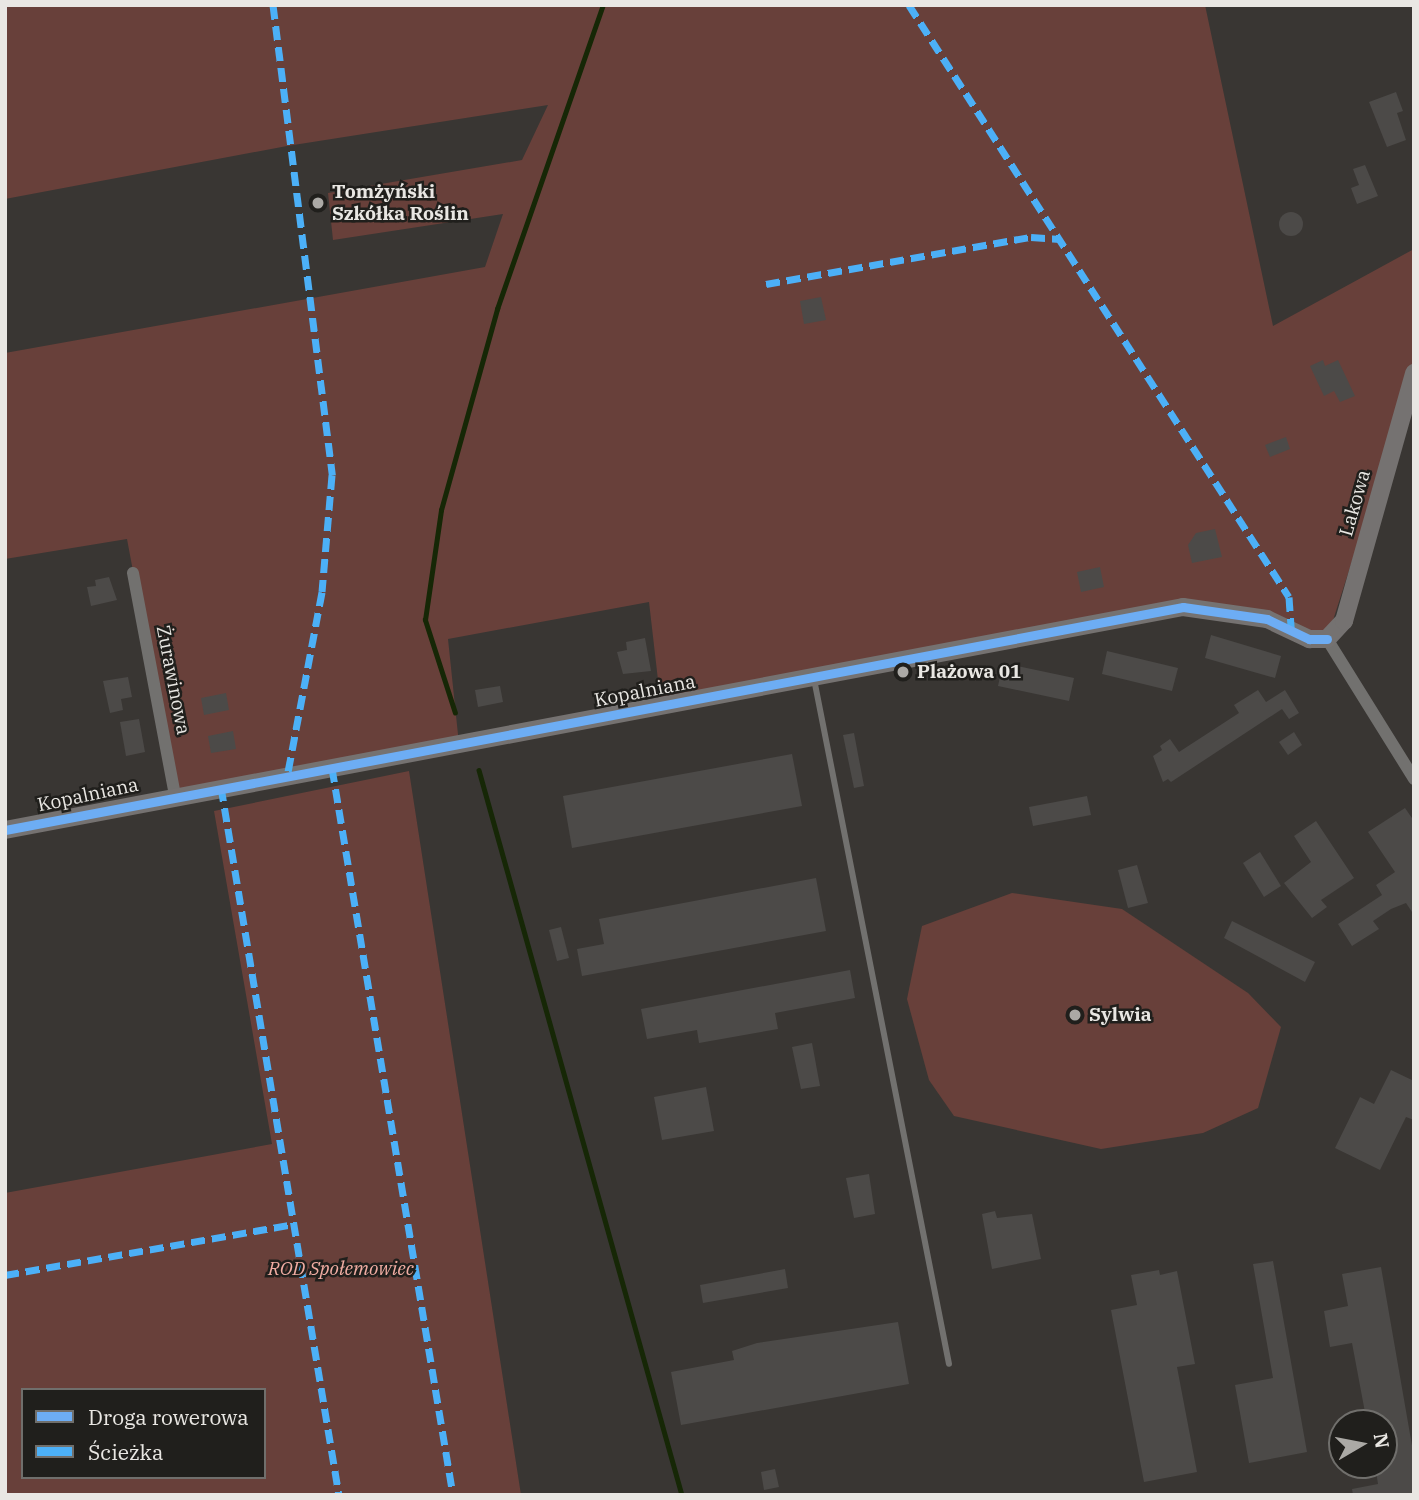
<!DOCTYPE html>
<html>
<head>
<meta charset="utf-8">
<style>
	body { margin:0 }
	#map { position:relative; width:1419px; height:1500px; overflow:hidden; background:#393633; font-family:"IBM Plex Serif",serif }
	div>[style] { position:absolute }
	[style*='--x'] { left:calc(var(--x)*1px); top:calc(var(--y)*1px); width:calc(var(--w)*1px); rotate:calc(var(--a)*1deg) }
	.green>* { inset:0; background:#68403a }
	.stream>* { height:4.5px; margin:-2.25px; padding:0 2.25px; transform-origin:2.25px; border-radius:2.25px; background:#162706 }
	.building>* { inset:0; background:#4c4a48 }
	.round { border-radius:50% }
	.lane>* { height:6px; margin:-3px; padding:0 3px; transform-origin:3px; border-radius:3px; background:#72716f }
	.street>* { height:12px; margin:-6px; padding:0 6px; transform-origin:6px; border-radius:6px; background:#72716f }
	.secondary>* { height:18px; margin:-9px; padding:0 9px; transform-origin:9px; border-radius:9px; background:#757271 }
	.quiet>* { height:7px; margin-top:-3.5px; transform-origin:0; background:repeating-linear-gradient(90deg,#4cb0f7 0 14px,transparent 0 21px) }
	.cycleway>* { height:9px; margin:-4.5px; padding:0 4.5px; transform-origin:4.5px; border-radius:4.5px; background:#6dadf4 }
	.dots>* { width:19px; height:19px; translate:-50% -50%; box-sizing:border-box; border:4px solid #201f1c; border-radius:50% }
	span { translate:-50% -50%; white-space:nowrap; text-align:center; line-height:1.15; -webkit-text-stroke:5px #201f1c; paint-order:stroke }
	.poi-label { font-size:19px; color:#e9e7e3; font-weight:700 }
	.left { translate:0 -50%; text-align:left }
	.street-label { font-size:19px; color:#e9e7e3 }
	.park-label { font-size:19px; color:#f1ada3; font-style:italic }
	.frame { position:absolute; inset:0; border:7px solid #e9e7e3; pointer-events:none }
	.legend { position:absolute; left:21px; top:1388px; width:245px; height:91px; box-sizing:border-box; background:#201f1c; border:2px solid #706f6c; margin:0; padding:9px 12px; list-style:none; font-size:21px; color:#e9e7e3 }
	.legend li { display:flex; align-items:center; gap:14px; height:35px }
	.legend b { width:35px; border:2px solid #706f6c }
	.north { position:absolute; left:1328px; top:1409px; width:70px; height:70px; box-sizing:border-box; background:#201f1c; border:2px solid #706f6c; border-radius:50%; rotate:80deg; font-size:19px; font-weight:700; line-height:28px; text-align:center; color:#e9e7e3 }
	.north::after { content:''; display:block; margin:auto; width:24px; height:32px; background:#aba9a5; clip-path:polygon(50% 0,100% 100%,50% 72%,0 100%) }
</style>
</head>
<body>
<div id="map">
	<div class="green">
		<i style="clip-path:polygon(5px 5px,1205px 5px,1273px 326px,1414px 249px,1414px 368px,1327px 639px,1183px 607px,661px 706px,649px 602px,448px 639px,459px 744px,175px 795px,127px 539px,5px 559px,5px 353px,485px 267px,503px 214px,333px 240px,328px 193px,522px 160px,548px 105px,287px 146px,5px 199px)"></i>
		<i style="clip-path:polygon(evenodd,409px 771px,521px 1495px,5px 1495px,5px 1193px,272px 1144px,214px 811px,409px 771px,23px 1390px,264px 1390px,264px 1477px,23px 1477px,23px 1390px)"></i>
		<i style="clip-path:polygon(1012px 893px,1122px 909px,1248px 993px,1281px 1027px,1258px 1108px,1203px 1133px,1101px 1149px,954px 1116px,929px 1080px,907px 999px,922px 926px)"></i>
	</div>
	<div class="stream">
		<i style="--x:455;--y:713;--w:98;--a:-107.9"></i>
		<i style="--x:425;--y:620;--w:111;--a:-81.7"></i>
		<i style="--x:441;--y:510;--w:209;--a:-74.4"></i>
		<i style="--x:497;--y:309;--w:322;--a:-70.8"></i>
		<i style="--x:479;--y:770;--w:753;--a:74.36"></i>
	</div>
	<div class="building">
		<i style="clip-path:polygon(1396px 92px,1403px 111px,1397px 113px,1406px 140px,1387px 147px,1369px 102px)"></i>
		<i style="clip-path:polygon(1365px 165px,1378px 196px,1357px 204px,1351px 188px,1359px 185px,1353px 169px)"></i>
		<i class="round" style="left:1279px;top:212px;width:24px;height:24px"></i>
		<i style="clip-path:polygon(821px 297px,826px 320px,804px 324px,800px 301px)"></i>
		<i style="clip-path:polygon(1323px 360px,1325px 366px,1338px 360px,1355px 396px,1340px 402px,1334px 391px,1324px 396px,1310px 366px)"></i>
		<i style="clip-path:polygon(1286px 437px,1290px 449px,1270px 457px,1265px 445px)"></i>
		<i style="clip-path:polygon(1215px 529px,1222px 557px,1192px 563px,1188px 545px,1196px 533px)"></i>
		<i style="clip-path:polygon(1100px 567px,1104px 587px,1081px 592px,1077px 572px)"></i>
		<i style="clip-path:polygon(109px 577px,117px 600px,91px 606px,87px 587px,96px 586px,95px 580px)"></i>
		<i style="clip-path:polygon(1211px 635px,1281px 656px,1275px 678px,1205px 658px)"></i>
		<i style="clip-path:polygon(645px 638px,651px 671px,623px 674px,617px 652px,627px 650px,626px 642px)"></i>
		<i style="clip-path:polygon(1107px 651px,1178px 668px,1172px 691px,1102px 674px)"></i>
		<i style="clip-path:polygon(1003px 663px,1074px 678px,1069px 701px,998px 686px)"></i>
		<i style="clip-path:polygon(128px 677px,132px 697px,121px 699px,123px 710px,110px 713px,103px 681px)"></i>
		<i style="clip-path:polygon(500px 686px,503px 702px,478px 707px,475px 690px)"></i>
		<i style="clip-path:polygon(1258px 690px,1266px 702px,1285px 690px,1299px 713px,1289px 719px,1282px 709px,1171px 782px,1168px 779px,1163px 782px,1153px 756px,1162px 750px,1160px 746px,1170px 739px,1179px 752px,1239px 713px,1234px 705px)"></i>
		<i style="clip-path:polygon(226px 693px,229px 710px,204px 715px,201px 698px)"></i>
		<i style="clip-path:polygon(139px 719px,145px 752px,126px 756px,120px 722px)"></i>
		<i style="clip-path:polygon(233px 731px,236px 749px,211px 753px,208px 736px)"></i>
		<i style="clip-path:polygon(1294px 732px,1302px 745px,1288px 755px,1279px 742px)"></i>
		<i style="clip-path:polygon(854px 733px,864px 786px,854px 788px,843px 735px)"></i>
		<i style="clip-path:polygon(792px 754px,802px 806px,572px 848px,563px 796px)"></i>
		<i style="clip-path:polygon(1087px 796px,1091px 815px,1033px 826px,1029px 807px)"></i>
		<i style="clip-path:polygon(1405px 808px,1414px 821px,1414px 915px,1406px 903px,1391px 909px,1373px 921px,1379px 929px,1352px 946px,1338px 924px,1382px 895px,1376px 885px,1395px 872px,1368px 832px)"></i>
		<i style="clip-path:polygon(1316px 821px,1354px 878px,1321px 900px,1327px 907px,1312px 918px,1284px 883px,1311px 862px,1294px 836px)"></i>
		<i style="clip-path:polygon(1260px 852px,1281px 886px,1264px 897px,1243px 863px)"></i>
		<i style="clip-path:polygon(1137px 865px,1148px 903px,1128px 908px,1118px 870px)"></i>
		<i style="clip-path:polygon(816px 878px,826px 931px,582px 976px,577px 949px,604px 944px,599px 919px)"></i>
		<i style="clip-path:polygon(1232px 921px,1315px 962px,1305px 982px,1224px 938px)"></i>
		<i style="clip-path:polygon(561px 927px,569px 958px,557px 961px,549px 930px)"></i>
		<i style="clip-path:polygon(850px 970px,855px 998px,775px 1013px,778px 1029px,699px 1043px,697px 1030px,647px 1039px,641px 1009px)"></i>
		<i style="clip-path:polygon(812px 1043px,820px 1086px,801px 1089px,792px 1047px)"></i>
		<i style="clip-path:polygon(1391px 1070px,1414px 1081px,1414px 1120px,1406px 1117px,1380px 1170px,1335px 1148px,1360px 1097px,1374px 1104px)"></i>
		<i style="clip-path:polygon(706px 1087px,714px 1131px,662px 1140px,654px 1097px)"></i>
		<i style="clip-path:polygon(869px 1174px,875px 1214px,854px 1218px,846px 1178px)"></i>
		<i style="clip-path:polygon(995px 1211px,997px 1218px,1032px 1214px,1041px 1259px,992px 1269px,982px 1214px)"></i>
		<i style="clip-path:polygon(1273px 1261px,1307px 1452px,1249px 1463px,1235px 1385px,1273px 1378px,1253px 1264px)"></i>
		<i style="clip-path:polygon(1381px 1267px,1414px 1457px,1414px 1495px,1353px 1495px,1352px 1489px,1378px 1484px,1375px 1465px,1384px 1465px,1384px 1423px,1367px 1423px,1352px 1343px,1330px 1347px,1324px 1311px,1348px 1306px,1342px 1274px)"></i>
		<i style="clip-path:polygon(785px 1269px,788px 1288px,703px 1303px,700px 1285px)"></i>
		<i style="clip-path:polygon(1159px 1270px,1160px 1275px,1177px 1271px,1195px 1364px,1177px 1367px,1197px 1472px,1144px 1482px,1111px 1310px,1137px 1305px,1131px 1275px)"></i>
		<i style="clip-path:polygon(898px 1322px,909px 1384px,681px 1425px,671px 1372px,734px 1360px,732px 1351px,757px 1343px)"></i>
		<i style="clip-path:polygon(775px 1469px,779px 1487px,764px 1490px,761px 1472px)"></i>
	</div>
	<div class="lane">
		<i style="--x:814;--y:679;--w:698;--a:78.85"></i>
	</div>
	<div class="street">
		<i style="--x:133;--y:573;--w:226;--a:79.3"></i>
		<i style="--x:1327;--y:639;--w:165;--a:58.1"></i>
	</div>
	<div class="secondary">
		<i style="--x:5;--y:830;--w:1199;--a:-10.72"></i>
		<i style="--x:1183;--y:607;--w:85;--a:8.1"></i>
		<i style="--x:1267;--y:619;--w:47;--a:25.5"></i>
		<i style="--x:1309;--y:639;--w:18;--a:0"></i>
		<i style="--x:1327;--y:639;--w:25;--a:-47"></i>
		<i style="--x:1344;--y:621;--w:258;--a:-74.2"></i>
	</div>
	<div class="quiet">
		<i style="--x:273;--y:5;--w:474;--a:82.8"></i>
		<i style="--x:332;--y:475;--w:117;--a:94.9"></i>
		<i style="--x:322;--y:592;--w:188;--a:100.7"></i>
		<i style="--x:909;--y:5;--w:703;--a:57.3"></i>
		<i style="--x:1289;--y:597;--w:32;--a:86"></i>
		<i style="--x:766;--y:284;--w:269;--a:-10.1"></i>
		<i style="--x:1031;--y:237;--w:29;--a:4"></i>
		<i style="--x:332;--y:768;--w:737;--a:80.55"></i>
		<i style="--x:221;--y:787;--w:718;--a:80.54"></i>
		<i style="--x:5;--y:1275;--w:293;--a:-10"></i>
	</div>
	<div class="cycleway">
		<i style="--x:5;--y:830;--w:1199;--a:-10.72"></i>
		<i style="--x:1183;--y:607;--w:85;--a:8.1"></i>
		<i style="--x:1267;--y:619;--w:47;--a:25.5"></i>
		<i style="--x:1309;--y:639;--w:18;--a:0"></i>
	</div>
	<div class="dots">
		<i style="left:318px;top:203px;background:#aba9a5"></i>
		<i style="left:903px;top:672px;background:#aba9a5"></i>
		<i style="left:1075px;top:1015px;background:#aba9a5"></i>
	</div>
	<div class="poi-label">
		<span class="left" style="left:332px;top:203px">Tomżyński<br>Szkółka Roślin</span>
		<span class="left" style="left:917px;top:672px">Plażowa 01</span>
		<span class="left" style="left:1089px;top:1015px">Sylwia</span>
	</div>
	<div class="street-label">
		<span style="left:1355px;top:503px;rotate:-74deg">Lakowa</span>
		<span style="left:173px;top:680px;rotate:79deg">Żurawinowa</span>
		<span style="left:645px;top:691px;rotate:-11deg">Kopalniana</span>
		<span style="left:88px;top:795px;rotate:-12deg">Kopalniana</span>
	</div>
	<div class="park-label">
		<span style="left:341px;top:1269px">ROD Społemowiec</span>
	</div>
	<div class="frame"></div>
	<ul class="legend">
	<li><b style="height:9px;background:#6dadf4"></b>Droga rowerowa</li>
	<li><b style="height:9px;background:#4cb0f7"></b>Ścieżka</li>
	</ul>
	<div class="north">N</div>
</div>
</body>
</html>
